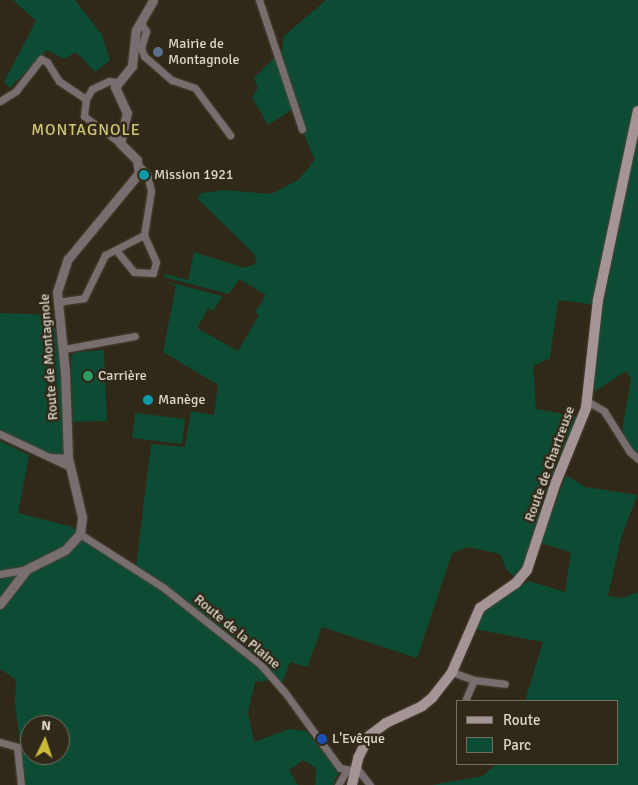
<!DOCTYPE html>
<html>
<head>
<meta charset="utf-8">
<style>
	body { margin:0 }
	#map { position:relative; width:638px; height:785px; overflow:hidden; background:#312918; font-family:Signika,sans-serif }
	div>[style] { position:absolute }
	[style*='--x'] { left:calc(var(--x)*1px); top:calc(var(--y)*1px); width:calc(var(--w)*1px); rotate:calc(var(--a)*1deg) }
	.green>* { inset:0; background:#0d4c34 }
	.roads { filter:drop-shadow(0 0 1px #4c4535) drop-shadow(0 0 1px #4c4535) }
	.minor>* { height:7px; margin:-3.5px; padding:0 3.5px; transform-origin:3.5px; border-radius:3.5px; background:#786e6f }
	.tertiary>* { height:9px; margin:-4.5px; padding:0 4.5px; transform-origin:4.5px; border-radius:4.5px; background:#786e6f }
	.secondary>* { height:10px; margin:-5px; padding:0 5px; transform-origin:5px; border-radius:5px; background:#a59496 }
	.dots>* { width:14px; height:14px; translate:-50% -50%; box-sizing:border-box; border:2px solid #312918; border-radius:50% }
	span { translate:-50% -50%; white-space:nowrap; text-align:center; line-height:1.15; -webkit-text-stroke:5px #312918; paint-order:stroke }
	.poi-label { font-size:14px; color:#dcd8cd }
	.left { translate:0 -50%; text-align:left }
	.street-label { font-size:14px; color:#dcd8cd }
	.quarter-label { font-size:16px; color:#d0c577; letter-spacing:1px }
	.legend { position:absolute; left:456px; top:700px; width:162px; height:65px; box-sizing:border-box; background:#312918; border:1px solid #756f60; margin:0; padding:6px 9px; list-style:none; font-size:15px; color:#dcd8cd }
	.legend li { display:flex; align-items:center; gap:10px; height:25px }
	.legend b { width:25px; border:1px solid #756f60 }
	.north { position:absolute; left:20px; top:715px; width:50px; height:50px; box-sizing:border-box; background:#312918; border:1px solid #756f60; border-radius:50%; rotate:4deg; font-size:14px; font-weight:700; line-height:20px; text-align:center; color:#dcd8cd }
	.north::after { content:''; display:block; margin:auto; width:18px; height:22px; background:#cbba39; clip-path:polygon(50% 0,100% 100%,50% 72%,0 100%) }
</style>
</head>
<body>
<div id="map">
	<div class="green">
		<i style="clip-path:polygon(13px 0,75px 0,102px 35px,110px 60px,95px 72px,78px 54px,74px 53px,64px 59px,47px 50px,10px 88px,4px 82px,36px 21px)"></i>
		<i style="clip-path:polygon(326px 0,638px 0,638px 456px,622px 432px,631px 379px,626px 371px,594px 392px,597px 305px,558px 300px,550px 358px,533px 366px,536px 409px,581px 417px,522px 570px,515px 577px,507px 570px,500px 554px,468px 547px,452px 553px,417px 658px,322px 627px,307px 667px,290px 662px,282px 683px,263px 663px,136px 566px,151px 444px,185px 447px,191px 411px,214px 415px,218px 385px,163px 352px,176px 286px,164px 281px,222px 296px,213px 311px,208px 308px,197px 328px,238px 351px,259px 315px,255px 312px,266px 295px,239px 279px,229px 294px,164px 277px,165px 274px,188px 280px,194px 252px,245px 268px,257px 263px,254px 254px,197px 198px,202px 193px,224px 190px,271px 194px,298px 180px,315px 160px,293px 109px,268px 125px,252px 97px,258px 88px,254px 78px,282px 50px,284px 36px)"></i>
		<i style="clip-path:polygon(0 313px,52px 315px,58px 341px,61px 342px,64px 454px,48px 454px,0 434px)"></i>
		<i style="clip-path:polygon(104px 350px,107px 421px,73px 422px,71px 356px,76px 352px)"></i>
		<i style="clip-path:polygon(135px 413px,185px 419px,182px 444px,132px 438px)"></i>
		<i style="clip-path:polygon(evenodd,0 441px,29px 455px,18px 513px,73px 527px,84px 541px,161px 589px,266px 674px,272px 680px,255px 682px,248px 712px,254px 742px,289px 729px,306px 731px,339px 771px,333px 785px,315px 785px,316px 768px,303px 760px,289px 770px,298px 785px,25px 785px,15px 703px,16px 680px,0 669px,0 441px,30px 725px,60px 725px,60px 755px,30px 755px,30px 725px)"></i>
		<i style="clip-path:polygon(566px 475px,585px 487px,637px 495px,621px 538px,608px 596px,623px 598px,638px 592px,638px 785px,432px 785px,483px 776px,496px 764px,617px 764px,617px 701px,525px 701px,543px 642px,474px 629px,487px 604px,529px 581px,565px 592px,571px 552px,540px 543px)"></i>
	</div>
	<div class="roads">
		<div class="minor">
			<i style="--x:259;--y:0;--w:136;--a:71.6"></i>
			<i style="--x:140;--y:22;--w:11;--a:56"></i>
			<i style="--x:146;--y:31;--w:18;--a:106"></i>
			<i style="--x:141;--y:48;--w:9;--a:69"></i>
			<i style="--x:144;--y:56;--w:37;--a:41"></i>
			<i style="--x:172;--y:80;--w:24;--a:19"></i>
			<i style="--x:195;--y:88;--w:59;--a:53.3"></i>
			<i style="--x:116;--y:82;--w:7;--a:-172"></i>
			<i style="--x:109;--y:81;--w:19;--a:155"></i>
			<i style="--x:92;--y:89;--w:12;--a:121"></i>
			<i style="--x:86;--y:99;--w:17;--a:97"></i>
			<i style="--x:84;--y:116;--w:45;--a:36.9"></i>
			<i style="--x:0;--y:101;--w:19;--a:-32"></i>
			<i style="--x:16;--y:91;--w:41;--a:-52"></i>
			<i style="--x:41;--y:59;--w:7;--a:27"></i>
			<i style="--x:47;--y:62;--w:22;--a:58"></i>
			<i style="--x:59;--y:81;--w:32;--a:34"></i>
			<i style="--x:116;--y:250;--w:28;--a:51"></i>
			<i style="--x:134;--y:272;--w:19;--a:3"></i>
			<i style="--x:153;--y:273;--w:11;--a:-75"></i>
			<i style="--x:156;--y:262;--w:30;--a:-114"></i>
			<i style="--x:57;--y:302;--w:27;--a:-8"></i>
			<i style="--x:84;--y:298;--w:48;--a:-64"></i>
			<i style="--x:105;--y:255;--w:44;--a:-27.1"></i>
			<i style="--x:144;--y:235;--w:45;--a:-81"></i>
			<i style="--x:151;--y:191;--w:17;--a:-103"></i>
			<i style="--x:147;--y:174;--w:10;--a:-135"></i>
			<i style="--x:64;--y:349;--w:72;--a:-10.4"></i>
			<i style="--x:587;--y:401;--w:20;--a:30"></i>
			<i style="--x:604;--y:411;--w:49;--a:57.6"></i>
			<i style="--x:630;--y:452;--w:11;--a:41"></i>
			<i style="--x:0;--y:434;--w:77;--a:25.2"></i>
			<i style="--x:49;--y:457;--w:19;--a:3"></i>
			<i style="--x:80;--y:534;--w:100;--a:32.7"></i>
			<i style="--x:164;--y:588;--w:124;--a:38.4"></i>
			<i style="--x:261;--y:665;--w:35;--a:49"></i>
			<i style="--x:284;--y:691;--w:95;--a:54"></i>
			<i style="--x:340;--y:768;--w:19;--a:9"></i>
			<i style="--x:359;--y:771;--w:18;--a:52"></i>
			<i style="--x:0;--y:574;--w:27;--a:-10"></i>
			<i style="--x:452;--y:672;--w:23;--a:20"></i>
			<i style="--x:474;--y:680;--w:31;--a:7"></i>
			<i style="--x:465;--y:701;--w:23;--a:-67"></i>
			<i style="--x:0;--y:742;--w:18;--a:16"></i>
			<i style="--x:17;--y:747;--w:38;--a:84"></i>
			<i style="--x:338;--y:785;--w:16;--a:-60"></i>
		</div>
		<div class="tertiary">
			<i style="--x:0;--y:604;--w:44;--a:-52.4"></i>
			<i style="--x:27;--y:569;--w:42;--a:-26.6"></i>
			<i style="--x:65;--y:550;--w:22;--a:-47"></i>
			<i style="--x:80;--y:534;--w:17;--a:-83"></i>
			<i style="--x:82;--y:517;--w:61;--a:-103.3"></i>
			<i style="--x:68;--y:458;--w:86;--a:-92"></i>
			<i style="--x:65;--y:372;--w:80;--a:-95.7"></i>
			<i style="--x:57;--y:292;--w:35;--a:-72"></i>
			<i style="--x:68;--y:259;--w:112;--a:-50.5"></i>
			<i style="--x:139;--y:173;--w:13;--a:-99"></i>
			<i style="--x:137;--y:160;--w:24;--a:-135"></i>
			<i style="--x:120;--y:143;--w:31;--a:-77"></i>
			<i style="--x:127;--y:113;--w:29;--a:-115"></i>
			<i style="--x:115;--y:87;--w:27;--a:-51"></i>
			<i style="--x:132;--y:66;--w:36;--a:-84"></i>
			<i style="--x:136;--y:30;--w:34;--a:-60"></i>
		</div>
		<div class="secondary">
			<i style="--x:352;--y:785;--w:28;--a:-77"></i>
			<i style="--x:358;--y:758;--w:25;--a:-63"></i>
			<i style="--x:369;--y:736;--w:21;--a:-37"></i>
			<i style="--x:386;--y:723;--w:40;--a:-25"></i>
			<i style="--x:422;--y:706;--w:13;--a:-39"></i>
			<i style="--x:432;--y:698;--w:33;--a:-52"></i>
			<i style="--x:452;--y:672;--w:70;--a:-66.4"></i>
			<i style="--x:480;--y:608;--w:44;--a:-34.8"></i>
			<i style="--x:516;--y:583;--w:17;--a:-50"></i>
			<i style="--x:527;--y:570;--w:93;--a:-71.8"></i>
			<i style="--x:556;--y:482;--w:80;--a:-67.9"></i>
			<i style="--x:586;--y:408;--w:109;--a:-83.7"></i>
			<i style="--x:598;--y:300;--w:193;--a:-78.1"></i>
		</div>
	</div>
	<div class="dots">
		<i style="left:158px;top:52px;background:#5c6f8a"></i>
		<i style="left:144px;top:175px;background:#0f9aa8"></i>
		<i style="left:88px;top:376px;background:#2e9e5b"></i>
		<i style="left:148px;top:400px;background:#0f9aa8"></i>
		<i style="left:322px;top:739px;background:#1a4fb4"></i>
	</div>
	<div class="poi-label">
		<span class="left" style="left:168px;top:52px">Mairie de<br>Montagnole</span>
		<span class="left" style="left:154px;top:175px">Mission 1921</span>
		<span class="left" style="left:98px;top:376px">Carrière</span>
		<span class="left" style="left:158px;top:400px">Manège</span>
		<span class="left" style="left:332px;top:739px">L'Evêque</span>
	</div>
	<div class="street-label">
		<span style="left:49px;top:357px;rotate:-94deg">Route de Montagnole</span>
		<span style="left:550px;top:464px;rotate:-70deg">Route de Chartreuse</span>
		<span style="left:237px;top:632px;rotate:40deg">Route de la Plaine</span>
	</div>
	<div class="quarter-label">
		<span style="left:86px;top:130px">MONTAGNOLE</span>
	</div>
	<ul class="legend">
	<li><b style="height:6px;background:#a59496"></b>Route</li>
	<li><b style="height:14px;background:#0d4c34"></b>Parc</li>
	</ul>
	<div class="north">N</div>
</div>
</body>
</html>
